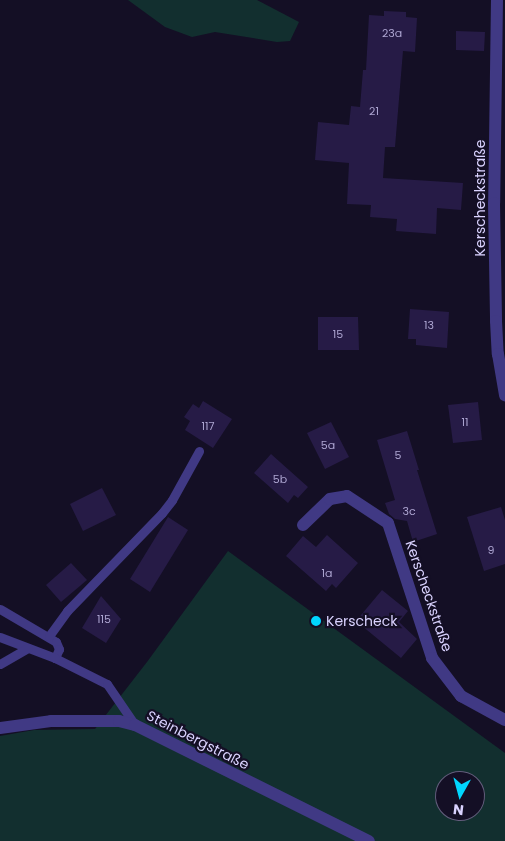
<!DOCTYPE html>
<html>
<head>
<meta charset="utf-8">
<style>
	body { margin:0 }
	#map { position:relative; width:505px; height:841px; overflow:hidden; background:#140f25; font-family:Poppins,sans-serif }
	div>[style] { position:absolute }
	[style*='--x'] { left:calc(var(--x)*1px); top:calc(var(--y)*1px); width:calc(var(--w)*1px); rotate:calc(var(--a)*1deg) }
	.green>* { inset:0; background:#122f2f }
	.building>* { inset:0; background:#261b46 }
	.service>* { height:9px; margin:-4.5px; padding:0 4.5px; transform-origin:4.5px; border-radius:4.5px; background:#403984 }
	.minor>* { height:12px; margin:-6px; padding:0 6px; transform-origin:6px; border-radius:6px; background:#403984 }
	.tertiary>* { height:12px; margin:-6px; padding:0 6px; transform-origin:6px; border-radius:6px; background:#403984 }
	.dots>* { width:14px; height:14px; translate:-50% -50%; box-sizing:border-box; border:2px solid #140f25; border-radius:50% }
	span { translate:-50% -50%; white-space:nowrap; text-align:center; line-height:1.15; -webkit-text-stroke:4.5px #140f25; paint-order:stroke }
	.number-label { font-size:11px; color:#ada5d1 }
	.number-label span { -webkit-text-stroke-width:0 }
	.street-label { font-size:14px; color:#dad3ff }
	.poi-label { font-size:14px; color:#dad3ff }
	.left { translate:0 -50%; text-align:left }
	.north { position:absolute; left:435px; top:771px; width:50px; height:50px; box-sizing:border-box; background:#140f25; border:1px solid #635d7c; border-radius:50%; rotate:187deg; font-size:14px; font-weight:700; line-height:20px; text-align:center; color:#dad3ff }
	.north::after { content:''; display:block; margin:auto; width:18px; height:22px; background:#00d6fe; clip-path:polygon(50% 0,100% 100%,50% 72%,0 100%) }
</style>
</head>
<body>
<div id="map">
	<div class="green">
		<i style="clip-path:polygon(128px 0,257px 0,299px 22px,290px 41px,277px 42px,215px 32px,192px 37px,165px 27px)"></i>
		<i style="clip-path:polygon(evenodd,228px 551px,505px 753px,505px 841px,0 841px,0 736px,34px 730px,95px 729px,147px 662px,228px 551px,445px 781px,475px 781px,475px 811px,445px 811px,445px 781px)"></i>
	</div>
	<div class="building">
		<i style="clip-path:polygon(384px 11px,406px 12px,406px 17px,417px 18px,415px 52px,403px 51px,395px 147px,385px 147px,383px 178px,463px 183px,461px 210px,437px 208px,436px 234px,396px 231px,397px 219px,370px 217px,371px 205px,347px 204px,349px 163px,315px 160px,318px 122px,349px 125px,351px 106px,360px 107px,363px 70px,366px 70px,369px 15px,384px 16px)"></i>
		<i style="clip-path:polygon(456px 31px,485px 32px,484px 51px,456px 50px)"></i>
		<i style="clip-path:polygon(410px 309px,449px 312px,447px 348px,416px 345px,416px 339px,408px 339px)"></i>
		<i style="clip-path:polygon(318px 317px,358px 317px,359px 350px,318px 350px)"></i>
		<i style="clip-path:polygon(203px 401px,232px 419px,213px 448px,185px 430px,190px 421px,184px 417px,193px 404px,199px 408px)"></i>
		<i style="clip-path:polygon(478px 402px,482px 440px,453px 443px,448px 405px)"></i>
		<i style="clip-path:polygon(331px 422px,349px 457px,325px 469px,307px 433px)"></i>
		<i style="clip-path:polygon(407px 431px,419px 470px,417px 470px,437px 534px,413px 542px,407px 521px,395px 519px,389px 514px,385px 503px,395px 500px,377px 440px)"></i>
		<i style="clip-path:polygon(271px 454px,308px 487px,298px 498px,294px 495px,288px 503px,254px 473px)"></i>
		<i style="clip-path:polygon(102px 488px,116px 515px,83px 531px,70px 504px)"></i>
		<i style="clip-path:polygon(501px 507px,505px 520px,505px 564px,484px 571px,467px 517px)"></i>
		<i style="clip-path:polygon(168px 517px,188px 530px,150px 592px,130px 579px)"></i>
		<i style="clip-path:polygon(327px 535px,358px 563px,336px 588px,332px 584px,326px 591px,286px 556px,303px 536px,316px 547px)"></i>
		<i style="clip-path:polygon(71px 563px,87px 580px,61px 602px,46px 585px)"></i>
		<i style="clip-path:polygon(382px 590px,408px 611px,399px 622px,417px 639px,401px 658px,356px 621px)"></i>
		<i style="clip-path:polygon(101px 596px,121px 619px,106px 643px,82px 628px)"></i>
	</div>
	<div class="service">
		<i style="--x:0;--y:609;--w:65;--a:30.5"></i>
		<i style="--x:56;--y:642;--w:8;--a:67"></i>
		<i style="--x:59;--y:649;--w:10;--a:114"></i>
		<i style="--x:55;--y:658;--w:58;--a:26.6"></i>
		<i style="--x:107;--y:684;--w:50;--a:55.7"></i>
		<i style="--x:49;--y:636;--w:31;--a:-54"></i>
		<i style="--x:67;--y:611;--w:136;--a:-45.9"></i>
		<i style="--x:162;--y:513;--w:16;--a:-52"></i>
		<i style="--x:172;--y:500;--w:56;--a:-61.1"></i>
		<i style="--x:0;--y:637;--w:59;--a:20.9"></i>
		<i style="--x:0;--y:664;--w:32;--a:-30"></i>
	</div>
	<div class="minor">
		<i style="--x:497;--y:0;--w:203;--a:90.8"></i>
		<i style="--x:494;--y:203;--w:118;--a:89"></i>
		<i style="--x:496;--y:321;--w:33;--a:87"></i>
		<i style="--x:498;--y:354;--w:42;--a:80.3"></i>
		<i style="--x:303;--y:525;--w:37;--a:-44"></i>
		<i style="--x:330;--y:499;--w:17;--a:-10"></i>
		<i style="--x:347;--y:496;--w:49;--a:33.4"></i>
		<i style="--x:388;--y:523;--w:142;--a:71.9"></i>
		<i style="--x:432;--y:658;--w:48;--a:52.7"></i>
		<i style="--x:461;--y:696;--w:50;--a:28.6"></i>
	</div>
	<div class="tertiary">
		<i style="--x:0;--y:728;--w:51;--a:-7.8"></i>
		<i style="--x:51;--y:721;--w:68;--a:0"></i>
		<i style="--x:119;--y:721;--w:16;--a:14"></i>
		<i style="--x:135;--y:725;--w:261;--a:26.4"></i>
	</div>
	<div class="dots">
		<i style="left:316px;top:621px;background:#00d6fe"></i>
	</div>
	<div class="number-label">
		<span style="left:392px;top:33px">23a</span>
		<span style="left:374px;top:111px">21</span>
		<span style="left:429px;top:325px">13</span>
		<span style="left:338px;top:334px">15</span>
		<span style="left:465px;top:422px">11</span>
		<span style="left:208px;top:426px">117</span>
		<span style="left:328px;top:445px">5a</span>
		<span style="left:398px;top:455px">5</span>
		<span style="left:280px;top:479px">5b</span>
		<span style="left:409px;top:511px">3c</span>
		<span style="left:491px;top:550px">9</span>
		<span style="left:327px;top:573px">1a</span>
		<span style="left:104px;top:619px">115</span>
	</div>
	<div class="street-label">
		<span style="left:480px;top:198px;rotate:-90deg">Kerscheckstraße</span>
		<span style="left:429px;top:596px;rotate:71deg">Kerscheckstraße</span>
		<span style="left:198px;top:740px;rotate:27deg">Steinbergstraße</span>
	</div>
	<div class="poi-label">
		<span class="left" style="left:326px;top:621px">Kerscheck</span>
	</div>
	<div class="north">N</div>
</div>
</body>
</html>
